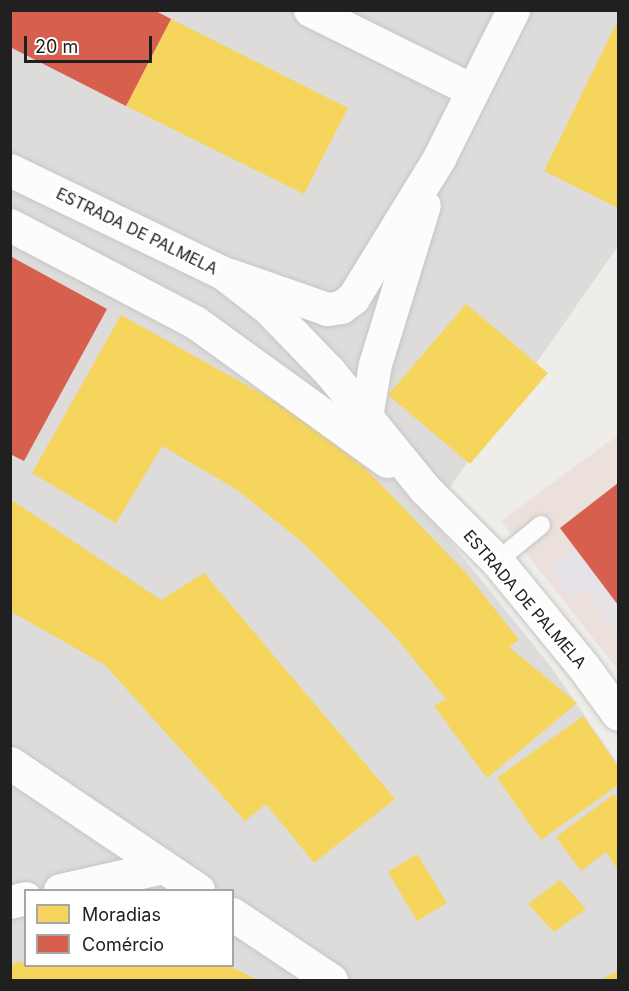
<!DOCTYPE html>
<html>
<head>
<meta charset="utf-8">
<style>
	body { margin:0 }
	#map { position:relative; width:629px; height:991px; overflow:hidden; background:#eeede9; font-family:Inter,sans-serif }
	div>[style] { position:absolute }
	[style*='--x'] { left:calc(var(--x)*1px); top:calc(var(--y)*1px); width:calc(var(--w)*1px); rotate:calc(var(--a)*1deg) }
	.residential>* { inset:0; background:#dddcda }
	.commercial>* { inset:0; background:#ebe0dc }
	.plaza>* { inset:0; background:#e5e3e7 }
	.homes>* { inset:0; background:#f6d55c }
	.shops>* { inset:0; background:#d6604d }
	.roads { filter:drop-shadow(0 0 2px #c5c5c3) drop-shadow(0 0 2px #c5c5c3) }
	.service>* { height:18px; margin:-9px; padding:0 9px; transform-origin:9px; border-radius:9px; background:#fcfcfc }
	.minor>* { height:33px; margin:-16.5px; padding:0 16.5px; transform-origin:16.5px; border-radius:16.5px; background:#fcfcfc }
	.tertiary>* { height:33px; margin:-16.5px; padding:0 16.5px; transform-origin:16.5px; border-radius:16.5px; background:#fcfcfc }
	span { translate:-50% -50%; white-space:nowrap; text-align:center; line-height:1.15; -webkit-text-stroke:6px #fff; paint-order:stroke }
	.street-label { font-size:16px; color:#202020 }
	.frame { position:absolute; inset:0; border:12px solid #202020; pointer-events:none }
	.legend { position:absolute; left:24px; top:889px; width:210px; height:78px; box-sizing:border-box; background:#fff; border:2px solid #a6a6a6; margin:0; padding:8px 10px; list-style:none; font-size:18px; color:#202020 }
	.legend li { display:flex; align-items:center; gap:12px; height:30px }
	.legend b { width:30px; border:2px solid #a6a6a6 }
	.scale { position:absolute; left:24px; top:36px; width:128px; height:27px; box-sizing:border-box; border:3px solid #202020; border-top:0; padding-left:8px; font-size:18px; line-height:21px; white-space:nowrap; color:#202020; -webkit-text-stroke:4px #fff; paint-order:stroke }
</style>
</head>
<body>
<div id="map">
	<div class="residential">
		<i style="clip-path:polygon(evenodd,10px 11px,618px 11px,618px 246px,430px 516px,552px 668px,618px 764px,618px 980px,11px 980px,10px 11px,26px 890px,232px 890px,232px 966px,26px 966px,26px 890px)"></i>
	</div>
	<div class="commercial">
		<i style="clip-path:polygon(618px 435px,618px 670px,501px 521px)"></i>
	</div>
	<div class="plaza">
		<i style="clip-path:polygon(575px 547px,618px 605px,618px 634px,585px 588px,571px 598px,559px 583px,554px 569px)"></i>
	</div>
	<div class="homes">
		<i style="clip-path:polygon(171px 19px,348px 108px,304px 194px,126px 106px)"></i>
		<i style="clip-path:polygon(618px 20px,618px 208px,544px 171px)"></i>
		<i style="clip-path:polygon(466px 304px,548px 373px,470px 464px,388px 395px)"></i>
		<i style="clip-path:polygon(121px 315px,291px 410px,365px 468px,467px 574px,519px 640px,509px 647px,577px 703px,487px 778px,434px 706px,446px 699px,393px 634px,302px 542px,236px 489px,162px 446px,116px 523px,32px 473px)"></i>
		<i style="clip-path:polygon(10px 499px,161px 600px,204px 573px,395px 799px,314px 863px,266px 804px,245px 821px,105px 665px,10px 611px)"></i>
		<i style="clip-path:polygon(583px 716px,618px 766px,618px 785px,541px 840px,497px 778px)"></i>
		<i style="clip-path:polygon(614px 794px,618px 800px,618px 870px,606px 852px,581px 871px,556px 837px)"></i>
		<i style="clip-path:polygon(417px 854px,447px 903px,417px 921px,388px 872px)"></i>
		<i style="clip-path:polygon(560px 880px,586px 909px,554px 932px,528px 904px)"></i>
		<i style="clip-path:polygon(26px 961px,26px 966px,229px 966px,258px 980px,10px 980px,10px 964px)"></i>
		<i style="clip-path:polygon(618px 970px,618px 980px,601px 980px)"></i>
	</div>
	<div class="shops">
		<i style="clip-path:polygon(10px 10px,154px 10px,171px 19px,126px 106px,10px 47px)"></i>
		<i style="clip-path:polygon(10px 256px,107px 309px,24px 461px,10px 454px)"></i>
		<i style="clip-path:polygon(618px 483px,618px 605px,560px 528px)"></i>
	</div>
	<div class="roads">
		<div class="service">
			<i style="--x:497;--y:561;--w:57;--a:-39.3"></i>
		</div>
		<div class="minor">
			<i style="--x:310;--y:10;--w:181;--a:26.3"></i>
			<i style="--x:230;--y:275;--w:103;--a:19.3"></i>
			<i style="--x:327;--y:309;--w:14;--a:-8"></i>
			<i style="--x:341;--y:307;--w:15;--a:-37"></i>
			<i style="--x:353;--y:298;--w:164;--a:-58.4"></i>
			<i style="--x:439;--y:158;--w:165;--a:-63.4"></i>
			<i style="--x:366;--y:417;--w:54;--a:-80.4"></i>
			<i style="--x:375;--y:364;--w:166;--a:-72.9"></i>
			<i style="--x:10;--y:763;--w:227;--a:34"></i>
			<i style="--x:60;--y:890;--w:106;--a:-12.6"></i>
			<i style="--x:10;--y:902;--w:16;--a:-14"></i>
			<i style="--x:232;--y:914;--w:119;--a:33.7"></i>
		</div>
		<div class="tertiary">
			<i style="--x:10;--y:170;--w:237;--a:25.8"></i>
			<i style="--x:223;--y:273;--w:57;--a:37.9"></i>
			<i style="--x:268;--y:308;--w:88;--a:45.9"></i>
			<i style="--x:329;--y:371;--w:152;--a:50.9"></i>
			<i style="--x:425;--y:489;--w:102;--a:45"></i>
			<i style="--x:497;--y:561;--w:136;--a:50.7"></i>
			<i style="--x:583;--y:666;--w:59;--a:53.9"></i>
			<i style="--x:10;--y:225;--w:209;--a:27.7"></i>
			<i style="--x:195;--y:322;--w:237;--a:35.9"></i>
		</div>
	</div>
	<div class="street-label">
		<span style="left:137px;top:231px;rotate:26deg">ESTRADA DE PALMELA</span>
		<span style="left:525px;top:599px;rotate:49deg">ESTRADA DE PALMELA</span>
	</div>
	<div class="frame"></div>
	<ul class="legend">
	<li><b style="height:16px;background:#f6d55c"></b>Moradias</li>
	<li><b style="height:16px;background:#d6604d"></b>Comércio</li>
	</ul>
	<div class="scale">20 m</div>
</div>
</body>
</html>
